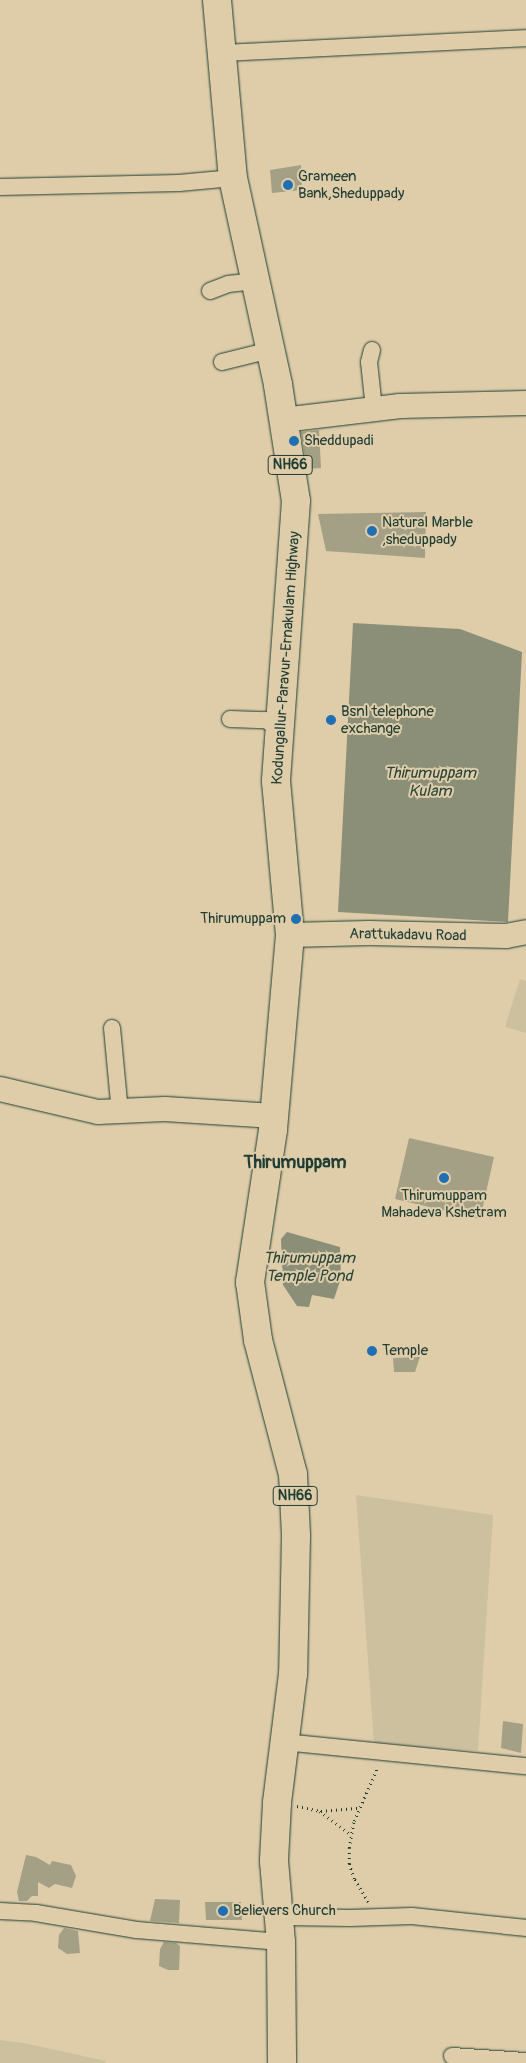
<!DOCTYPE html>
<html>
<head>
<meta charset="utf-8">
<style>
	body { margin:0 }
	#map { position:relative; width:526px; height:2063px; overflow:hidden; background:#dfcdaa; font-family:Pangolin,sans-serif }
	div>[style] { position:absolute }
	[style*='--x'] { left:calc(var(--x)*1px); top:calc(var(--y)*1px); width:calc(var(--w)*1px); rotate:calc(var(--a)*1deg) }
	.built>* { inset:0; background:#cdc09f }
	.water>* { inset:0; background:#8c8f78 }
	.building>* { inset:0; background:#a4a085 }
	.path>* { height:2.5px; margin-top:-1.25px; transform-origin:0; background:repeating-linear-gradient(90deg,#1f3d34 0 1px,transparent 0 5px) }
	.roads { filter:drop-shadow(0 0 1px #1f3d34) drop-shadow(0 0 1px #1f3d34) }
	.street>* { height:16px; margin:-8px; padding:0 8px; transform-origin:8px; border-radius:8px; background:#dfcdaa }
	.secondary>* { height:24px; margin:-12px; padding:0 12px; transform-origin:12px; border-radius:12px; background:#dfcdaa }
	.highway>* { height:28px; margin:-14px; padding:0 14px; transform-origin:14px; border-radius:14px; background:#dfcdaa }
	.dots>* { width:14px; height:14px; translate:-50% -50%; box-sizing:border-box; border:2px solid #dfcdaa; border-radius:50% }
	span { translate:-50% -50%; white-space:nowrap; text-align:center; line-height:1.15; -webkit-text-stroke:4px #dfcdaa; paint-order:stroke }
	.shield-label span { padding:1px 4px; background:#dfcdaa; border:1px solid; border-radius:4px; -webkit-text-stroke-width:0 }
	.shield-label { font-size:14px; color:#1f3d34; font-weight:700 }
	.poi-label { font-size:15px; color:#1f3d34 }
	.left { translate:0 -50%; text-align:left }
	.right { translate:-100% -50%; text-align:right }
	.street-label { font-size:15px; color:#1f3d34 }
	.water-label { font-size:16px; color:#2a453b; font-style:italic }
	.quarter-label { font-size:18px; color:#1f3d34; font-weight:700 }
</style>
</head>
<body>
<div id="map">
	<div class="built">
		<i style="clip-path:polygon(520px 979px,526px 981px,526px 1033px,505px 1027px)"></i>
		<i style="clip-path:polygon(356px 1495px,493px 1515px,478px 1751px,374px 1744px)"></i>
		<i style="clip-path:polygon(0 2040px,24px 2043px,106px 2061px,105px 2063px,0 2063px)"></i>
	</div>
	<div class="water">
		<i style="clip-path:polygon(353px 623px,460px 629px,522px 652px,508px 922px,338px 912px)"></i>
		<i style="clip-path:polygon(287px 1232px,340px 1247px,341px 1278px,334px 1299px,312px 1295px,309px 1307px,297px 1306px,283px 1285px,281px 1239px)"></i>
	</div>
	<div class="building">
		<i style="clip-path:polygon(301px 165px,302px 190px,272px 193px,270px 170px)"></i>
		<i style="clip-path:polygon(319px 430px,321px 468px,307px 469px,301px 432px)"></i>
		<i style="clip-path:polygon(426px 512px,425px 558px,326px 551px,318px 514px)"></i>
		<i style="clip-path:polygon(409px 1138px,494px 1157px,480px 1219px,395px 1199px)"></i>
		<i style="clip-path:polygon(420px 1357px,415px 1372px,394px 1372px,393px 1358px)"></i>
		<i style="clip-path:polygon(503px 1721px,523px 1724px,521px 1753px,501px 1748px)"></i>
		<i style="clip-path:polygon(26px 1855px,36px 1857px,50px 1865px,52px 1861px,71px 1865px,76px 1876px,72px 1888px,55px 1884px,49px 1888px,38px 1882px,38px 1896px,32px 1896px,27px 1901px,19px 1901px,17px 1892px)"></i>
		<i style="clip-path:polygon(155px 1899px,180px 1900px,179px 1923px,150px 1921px)"></i>
		<i style="clip-path:polygon(205px 1902px,241px 1902px,242px 1920px,206px 1920px)"></i>
		<i style="clip-path:polygon(64px 1928px,78px 1931px,80px 1953px,67px 1954px,58px 1948px,59px 1935px)"></i>
		<i style="clip-path:polygon(164px 1942px,176px 1943px,180px 1946px,179px 1970px,168px 1970px,159px 1966px,160px 1949px)"></i>
	</div>
	<div class="path">
		<i style="--x:297;--y:1806;--w:24;--a:12"></i>
		<i style="--x:320;--y:1811;--w:40;--a:37"></i>
		<i style="--x:321;--y:1811;--w:38;--a:-5"></i>
		<i style="--x:368;--y:1902;--w:27;--a:-121"></i>
		<i style="--x:354;--y:1879;--w:16;--a:-108"></i>
		<i style="--x:349;--y:1864;--w:16;--a:-90"></i>
		<i style="--x:349;--y:1848;--w:27;--a:-80"></i>
		<i style="--x:354;--y:1821;--w:60;--a:-66.4"></i>
	</div>
	<div class="roads">
		<div class="street">
			<i style="--x:221;--y:53;--w:305;--a:-2.8"></i>
			<i style="--x:0;--y:187;--w:179;--a:-1.3"></i>
			<i style="--x:179;--y:183;--w:54;--a:-5.3"></i>
			<i style="--x:210;--y:291;--w:19;--a:-21"></i>
			<i style="--x:228;--y:284;--w:28;--a:-6"></i>
			<i style="--x:372;--y:350;--w:12;--a:104"></i>
			<i style="--x:369;--y:362;--w:47;--a:83.9"></i>
			<i style="--x:222;--y:362;--w:50;--a:-13.8"></i>
			<i style="--x:230;--y:719;--w:35;--a:2"></i>
			<i style="--x:265;--y:720;--w:17;--a:28"></i>
			<i style="--x:112;--y:1028;--w:85;--a:84.6"></i>
			<i style="--x:284;--y:1742;--w:243;--a:5.7"></i>
			<i style="--x:0;--y:1911;--w:36;--a:3"></i>
			<i style="--x:36;--y:1913;--w:102;--a:9.6"></i>
			<i style="--x:137;--y:1930;--w:144;--a:4.8"></i>
			<i style="--x:280;--y:1917;--w:70;--a:0.8"></i>
			<i style="--x:350;--y:1918;--w:62;--a:-1.8"></i>
			<i style="--x:412;--y:1916;--w:115;--a:6"></i>
			<i style="--x:452;--y:2056;--w:74;--a:3.9"></i>
		</div>
		<div class="secondary">
			<i style="--x:283;--y:420;--w:118;--a:-6.8"></i>
			<i style="--x:400;--y:406;--w:126;--a:-1.4"></i>
			<i style="--x:290;--y:935;--w:79;--a:-1.5"></i>
			<i style="--x:369;--y:933;--w:137;--a:1.3"></i>
			<i style="--x:506;--y:936;--w:20;--a:-11"></i>
			<i style="--x:0;--y:1089;--w:101;--a:13.2"></i>
			<i style="--x:98;--y:1112;--w:67;--a:-2.6"></i>
			<i style="--x:165;--y:1109;--w:109;--a:3.7"></i>
		</div>
		<div class="highway">
			<i style="--x:217;--y:0;--w:179;--a:84.9"></i>
			<i style="--x:233;--y:178;--w:212;--a:77.7"></i>
			<i style="--x:278;--y:385;--w:117;--a:81.2"></i>
			<i style="--x:296;--y:501;--w:281;--a:94.1"></i>
			<i style="--x:276;--y:781;--w:155;--a:84.8"></i>
			<i style="--x:290;--y:935;--w:196;--a:95"></i>
			<i style="--x:273;--y:1130;--w:154;--a:98.6"></i>
			<i style="--x:250;--y:1282;--w:59;--a:82.1"></i>
			<i style="--x:258;--y:1340;--w:138;--a:75.4"></i>
			<i style="--x:293;--y:1474;--w:62;--a:87.2"></i>
			<i style="--x:296;--y:1536;--w:138;--a:91.2"></i>
			<i style="--x:293;--y:1674;--w:130;--a:97.1"></i>
			<i style="--x:277;--y:1803;--w:58;--a:93"></i>
			<i style="--x:274;--y:1861;--w:81;--a:85.1"></i>
			<i style="--x:281;--y:1942;--w:121;--a:89.5"></i>
		</div>
	</div>
	<div class="dots">
		<i style="left:288px;top:185px;background:#1f6fb2"></i>
		<i style="left:294px;top:441px;background:#1f6fb2"></i>
		<i style="left:372px;top:531px;background:#1f6fb2"></i>
		<i style="left:331px;top:720px;background:#1f6fb2"></i>
		<i style="left:296px;top:919px;background:#1f6fb2"></i>
		<i style="left:444px;top:1178px;background:#1f6fb2"></i>
		<i style="left:372px;top:1351px;background:#1f6fb2"></i>
		<i style="left:223px;top:1911px;background:#1f6fb2"></i>
	</div>
	<div class="shield-label">
		<span style="left:290px;top:465px">NH66</span>
		<span style="left:295px;top:1496px">NH66</span>
	</div>
	<div class="poi-label">
		<span class="left" style="left:298px;top:185px">Grameen<br>Bank,Sheduppady</span>
		<span class="left" style="left:304px;top:441px">Sheddupadi</span>
		<span class="left" style="left:382px;top:531px">Natural Marble<br>,sheduppady</span>
		<span class="left" style="left:341px;top:720px">Bsnl telephone<br>exchange</span>
		<span class="right" style="left:286px;top:919px">Thirumuppam</span>
		<span style="left:444px;top:1204px">Thirumuppam<br>Mahadeva Kshetram</span>
		<span class="left" style="left:382px;top:1351px">Temple</span>
		<span class="left" style="left:233px;top:1911px">Believers Church</span>
	</div>
	<div class="street-label">
		<span style="left:286px;top:658px;rotate:-86deg">Kodungallur-Paravur-Ernakulam Highway</span>
		<span style="left:408px;top:935px;rotate:1deg">Arattukadavu Road</span>
	</div>
	<div class="water-label">
		<span style="left:430px;top:782px">Thirumuppam<br>Kulam</span>
		<span style="left:309px;top:1267px">Thirumuppam<br>Temple Pond</span>
	</div>
	<div class="quarter-label">
		<span style="left:295px;top:1163px">Thirumuppam</span>
	</div>
</div>
</body>
</html>
